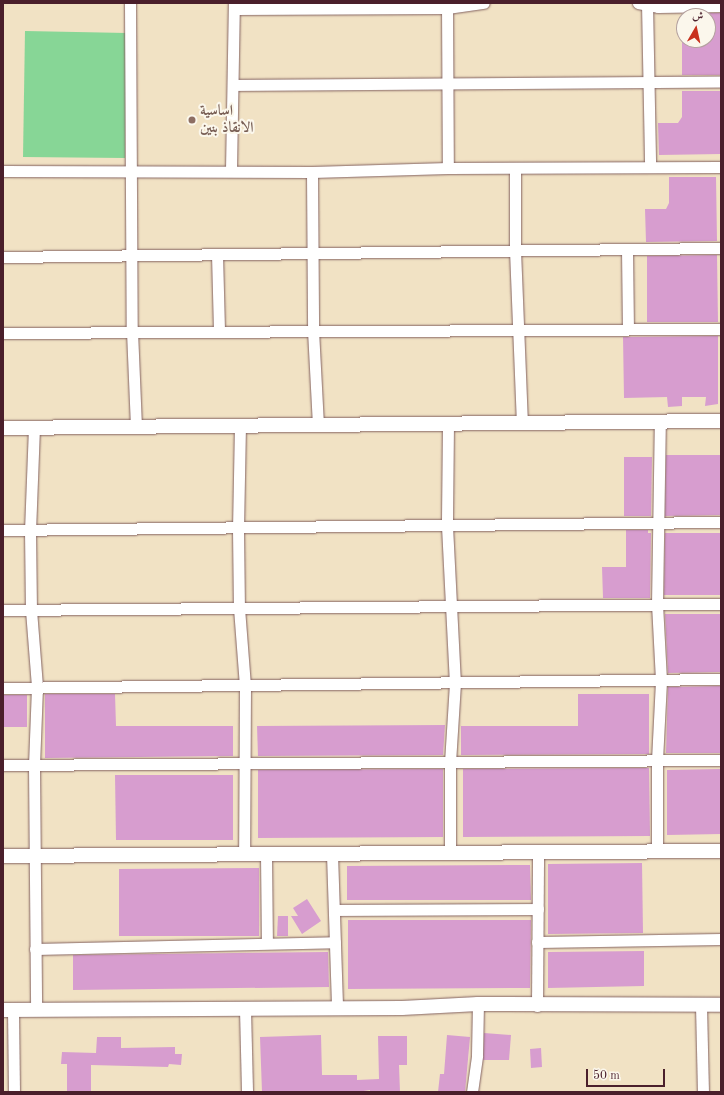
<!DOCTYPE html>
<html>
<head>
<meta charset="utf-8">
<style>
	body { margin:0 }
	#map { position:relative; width:724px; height:1095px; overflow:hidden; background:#f1e2c4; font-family:"Old Standard TT",Amiri,serif }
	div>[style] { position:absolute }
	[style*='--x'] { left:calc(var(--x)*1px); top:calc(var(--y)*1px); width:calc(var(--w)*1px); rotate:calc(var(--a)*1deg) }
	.green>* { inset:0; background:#87d696 }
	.building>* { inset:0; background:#d79dcf }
	.roads { filter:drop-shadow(0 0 1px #846361) drop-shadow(0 0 1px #846361) }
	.minor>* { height:11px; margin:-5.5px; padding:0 5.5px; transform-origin:5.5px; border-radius:5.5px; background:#fff }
	.tertiary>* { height:14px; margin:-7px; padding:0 7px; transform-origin:7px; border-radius:7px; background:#fff }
	.dots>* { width:11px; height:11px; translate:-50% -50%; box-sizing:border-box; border:2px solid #fbf7ec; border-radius:50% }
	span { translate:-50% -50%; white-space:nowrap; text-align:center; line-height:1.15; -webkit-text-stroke:4px #fbf7ec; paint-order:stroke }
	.education-label { font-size:15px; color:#785e54; font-weight:700 }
	.left { translate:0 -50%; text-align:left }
	.frame { position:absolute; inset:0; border:4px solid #4a1f2b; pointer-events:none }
	.north { position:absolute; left:676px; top:8px; width:40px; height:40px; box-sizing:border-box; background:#fbf7ec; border:1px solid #b4a19f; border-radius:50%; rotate:9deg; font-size:11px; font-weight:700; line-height:16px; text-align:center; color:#4a1f2b }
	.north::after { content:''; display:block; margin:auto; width:14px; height:18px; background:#c8321e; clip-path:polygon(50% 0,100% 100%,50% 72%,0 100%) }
	.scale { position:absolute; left:586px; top:1069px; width:79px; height:18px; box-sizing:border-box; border:2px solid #4a1f2b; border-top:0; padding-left:5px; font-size:12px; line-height:14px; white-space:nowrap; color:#4a1f2b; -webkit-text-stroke:3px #fbf7ec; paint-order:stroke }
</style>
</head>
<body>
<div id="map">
	<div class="green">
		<i style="clip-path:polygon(25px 31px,127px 33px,125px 158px,23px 157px)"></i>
	</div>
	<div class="building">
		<i style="clip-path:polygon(708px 13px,721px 13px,721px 75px,682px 75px,682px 40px,708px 40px)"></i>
		<i style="clip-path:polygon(682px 91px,721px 91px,721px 154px,659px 155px,658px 123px,678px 123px,682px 117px)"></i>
		<i style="clip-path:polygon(669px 177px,716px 177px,717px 241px,646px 242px,645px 209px,666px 209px,669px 203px)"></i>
		<i style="clip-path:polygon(717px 255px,718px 322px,647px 322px,647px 256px)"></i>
		<i style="clip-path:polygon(718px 336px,718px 404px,705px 406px,706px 397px,682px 397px,682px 406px,668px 407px,667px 397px,624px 398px,623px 337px)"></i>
		<i style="clip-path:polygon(666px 455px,721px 455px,721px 515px,665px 516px)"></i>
		<i style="clip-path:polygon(624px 457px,652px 457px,651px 516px,624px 516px)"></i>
		<i style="clip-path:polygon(626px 530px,648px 530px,648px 533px,651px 533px,650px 598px,603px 598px,602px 567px,626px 567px)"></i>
		<i style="clip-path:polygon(665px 533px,721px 533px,721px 595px,664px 595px)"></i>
		<i style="clip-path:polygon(665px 614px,721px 614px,721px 672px,668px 673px)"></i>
		<i style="clip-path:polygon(721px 686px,721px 753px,666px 753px,668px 687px)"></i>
		<i style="clip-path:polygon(45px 694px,115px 694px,116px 726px,233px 726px,233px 756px,45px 758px)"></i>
		<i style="clip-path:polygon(578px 694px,649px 694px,649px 754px,461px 755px,461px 726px,578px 726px)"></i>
		<i style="clip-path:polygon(3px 695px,27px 695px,27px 727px,3px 727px)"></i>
		<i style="clip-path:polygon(445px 725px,443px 755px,258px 756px,257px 726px)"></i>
		<i style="clip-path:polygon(649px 768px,650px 836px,463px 837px,463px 769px)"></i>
		<i style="clip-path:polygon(443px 769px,443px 837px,258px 838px,258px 770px)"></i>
		<i style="clip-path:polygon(721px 769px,721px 834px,667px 835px,667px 770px)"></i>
		<i style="clip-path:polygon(115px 775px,233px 775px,233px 840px,116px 840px)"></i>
		<i style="clip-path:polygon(642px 863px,643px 933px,548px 934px,548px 864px)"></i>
		<i style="clip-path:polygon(530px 865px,531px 900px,347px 900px,347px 866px)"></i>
		<i style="clip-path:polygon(259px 868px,259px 936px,119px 936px,119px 869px)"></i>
		<i style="clip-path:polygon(307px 899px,321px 921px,302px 934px,291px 916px,298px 916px,293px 908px)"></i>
		<i style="clip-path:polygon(278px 916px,288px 916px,288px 936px,277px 936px)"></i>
		<i style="clip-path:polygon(348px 920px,531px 920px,530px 988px,348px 989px)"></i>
		<i style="clip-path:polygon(644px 951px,644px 986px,548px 988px,548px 952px)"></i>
		<i style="clip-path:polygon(328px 952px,329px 987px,73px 990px,73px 955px)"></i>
		<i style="clip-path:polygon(484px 1033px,511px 1035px,509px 1060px,483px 1060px)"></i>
		<i style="clip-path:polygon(321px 1035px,322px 1075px,357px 1075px,357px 1080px,379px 1079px,378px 1036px,407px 1036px,407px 1065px,399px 1065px,400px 1092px,370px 1092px,370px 1090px,357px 1092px,262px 1092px,260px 1037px)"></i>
		<i style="clip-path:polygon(447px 1035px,470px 1037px,465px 1092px,438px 1092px,440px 1074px,444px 1074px)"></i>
		<i style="clip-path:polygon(97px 1037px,121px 1037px,121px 1048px,175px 1047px,175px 1054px,182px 1054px,181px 1065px,169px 1064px,168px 1067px,91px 1065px,91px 1092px,67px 1092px,67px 1064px,61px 1064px,62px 1052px,96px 1053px)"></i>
		<i style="clip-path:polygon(541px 1048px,542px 1067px,531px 1068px,530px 1049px)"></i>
	</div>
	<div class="roads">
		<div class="minor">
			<i style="--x:130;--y:3;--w:328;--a:89.7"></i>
			<i style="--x:132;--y:331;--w:95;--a:87.6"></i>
			<i style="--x:447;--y:3;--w:165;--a:89.7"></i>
			<i style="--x:638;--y:3;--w:20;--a:11"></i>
			<i style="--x:658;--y:7;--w:63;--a:-0.9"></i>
			<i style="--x:647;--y:3;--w:163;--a:88.9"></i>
			<i style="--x:234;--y:9;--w:213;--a:-0.3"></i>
			<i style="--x:447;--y:8;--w:37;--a:-8"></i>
			<i style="--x:233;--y:85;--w:488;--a:-0.4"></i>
			<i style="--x:515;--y:168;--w:82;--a:90"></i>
			<i style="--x:515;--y:250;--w:173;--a:87.7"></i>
			<i style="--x:231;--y:170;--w:167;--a:-89"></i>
			<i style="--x:3;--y:171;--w:309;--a:0.2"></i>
			<i style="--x:312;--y:172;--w:136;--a:-1.7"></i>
			<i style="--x:448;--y:168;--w:273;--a:-0.2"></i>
			<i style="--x:312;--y:172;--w:158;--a:89.6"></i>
			<i style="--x:313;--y:330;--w:95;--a:87"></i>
			<i style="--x:627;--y:249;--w:79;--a:89.3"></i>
			<i style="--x:217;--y:254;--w:76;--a:88.5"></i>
			<i style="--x:3;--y:257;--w:718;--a:-0.72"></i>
			<i style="--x:3;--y:333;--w:718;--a:-0.32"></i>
			<i style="--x:448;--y:424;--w:102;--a:90.6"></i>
			<i style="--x:447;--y:526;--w:157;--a:87.1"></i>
			<i style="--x:455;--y:683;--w:79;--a:93.6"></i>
			<i style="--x:450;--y:762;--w:91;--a:90"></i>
			<i style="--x:240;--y:425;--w:104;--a:91.1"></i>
			<i style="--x:238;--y:529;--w:79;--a:89.3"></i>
			<i style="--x:239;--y:608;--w:78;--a:85.6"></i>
			<i style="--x:245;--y:686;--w:168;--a:90.3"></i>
			<i style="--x:34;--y:427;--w:103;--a:92.2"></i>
			<i style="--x:30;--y:530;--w:80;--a:89.3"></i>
			<i style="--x:31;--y:610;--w:77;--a:85.5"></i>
			<i style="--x:37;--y:687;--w:78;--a:92.2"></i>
			<i style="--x:34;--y:765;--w:245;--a:89.5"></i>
			<i style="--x:3;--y:530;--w:718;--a:-0.64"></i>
			<i style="--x:3;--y:610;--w:718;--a:-0.48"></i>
			<i style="--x:3;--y:688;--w:718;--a:-0.72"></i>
			<i style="--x:3;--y:765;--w:718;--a:-0.4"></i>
			<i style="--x:657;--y:851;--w:91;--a:-90"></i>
			<i style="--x:657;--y:760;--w:80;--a:-87.1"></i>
			<i style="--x:661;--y:680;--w:76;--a:-93"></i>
			<i style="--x:657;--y:604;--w:182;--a:-89.1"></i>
			<i style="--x:266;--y:854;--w:89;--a:89.4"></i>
			<i style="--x:332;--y:854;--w:154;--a:88.1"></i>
			<i style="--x:334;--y:910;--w:204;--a:-0.3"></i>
			<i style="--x:537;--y:942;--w:184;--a:-0.9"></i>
			<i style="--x:35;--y:949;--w:300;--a:-1.3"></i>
			<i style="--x:701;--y:1005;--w:87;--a:88.7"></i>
			<i style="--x:537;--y:1006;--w:154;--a:-89.6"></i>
			<i style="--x:245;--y:1009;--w:83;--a:88.6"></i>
			<i style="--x:13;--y:1010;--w:82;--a:89.3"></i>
			<i style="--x:472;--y:1092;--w:37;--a:-82"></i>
			<i style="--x:477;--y:1055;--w:51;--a:-88.9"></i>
		</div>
		<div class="tertiary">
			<i style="--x:3;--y:428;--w:718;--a:-0.56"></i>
			<i style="--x:3;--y:856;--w:718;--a:-0.4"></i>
			<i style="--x:3;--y:1010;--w:399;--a:-0.3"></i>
			<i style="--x:402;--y:1008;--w:76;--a:-3"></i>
			<i style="--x:478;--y:1004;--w:243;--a:0.2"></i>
		</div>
	</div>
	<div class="dots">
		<i style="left:192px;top:120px;background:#8d6e63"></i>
	</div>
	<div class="education-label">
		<span class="left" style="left:200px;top:120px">اساسية<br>الانقاذ بنين</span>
	</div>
	<div class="frame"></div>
	<div class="north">ش</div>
	<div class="scale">50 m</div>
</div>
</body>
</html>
